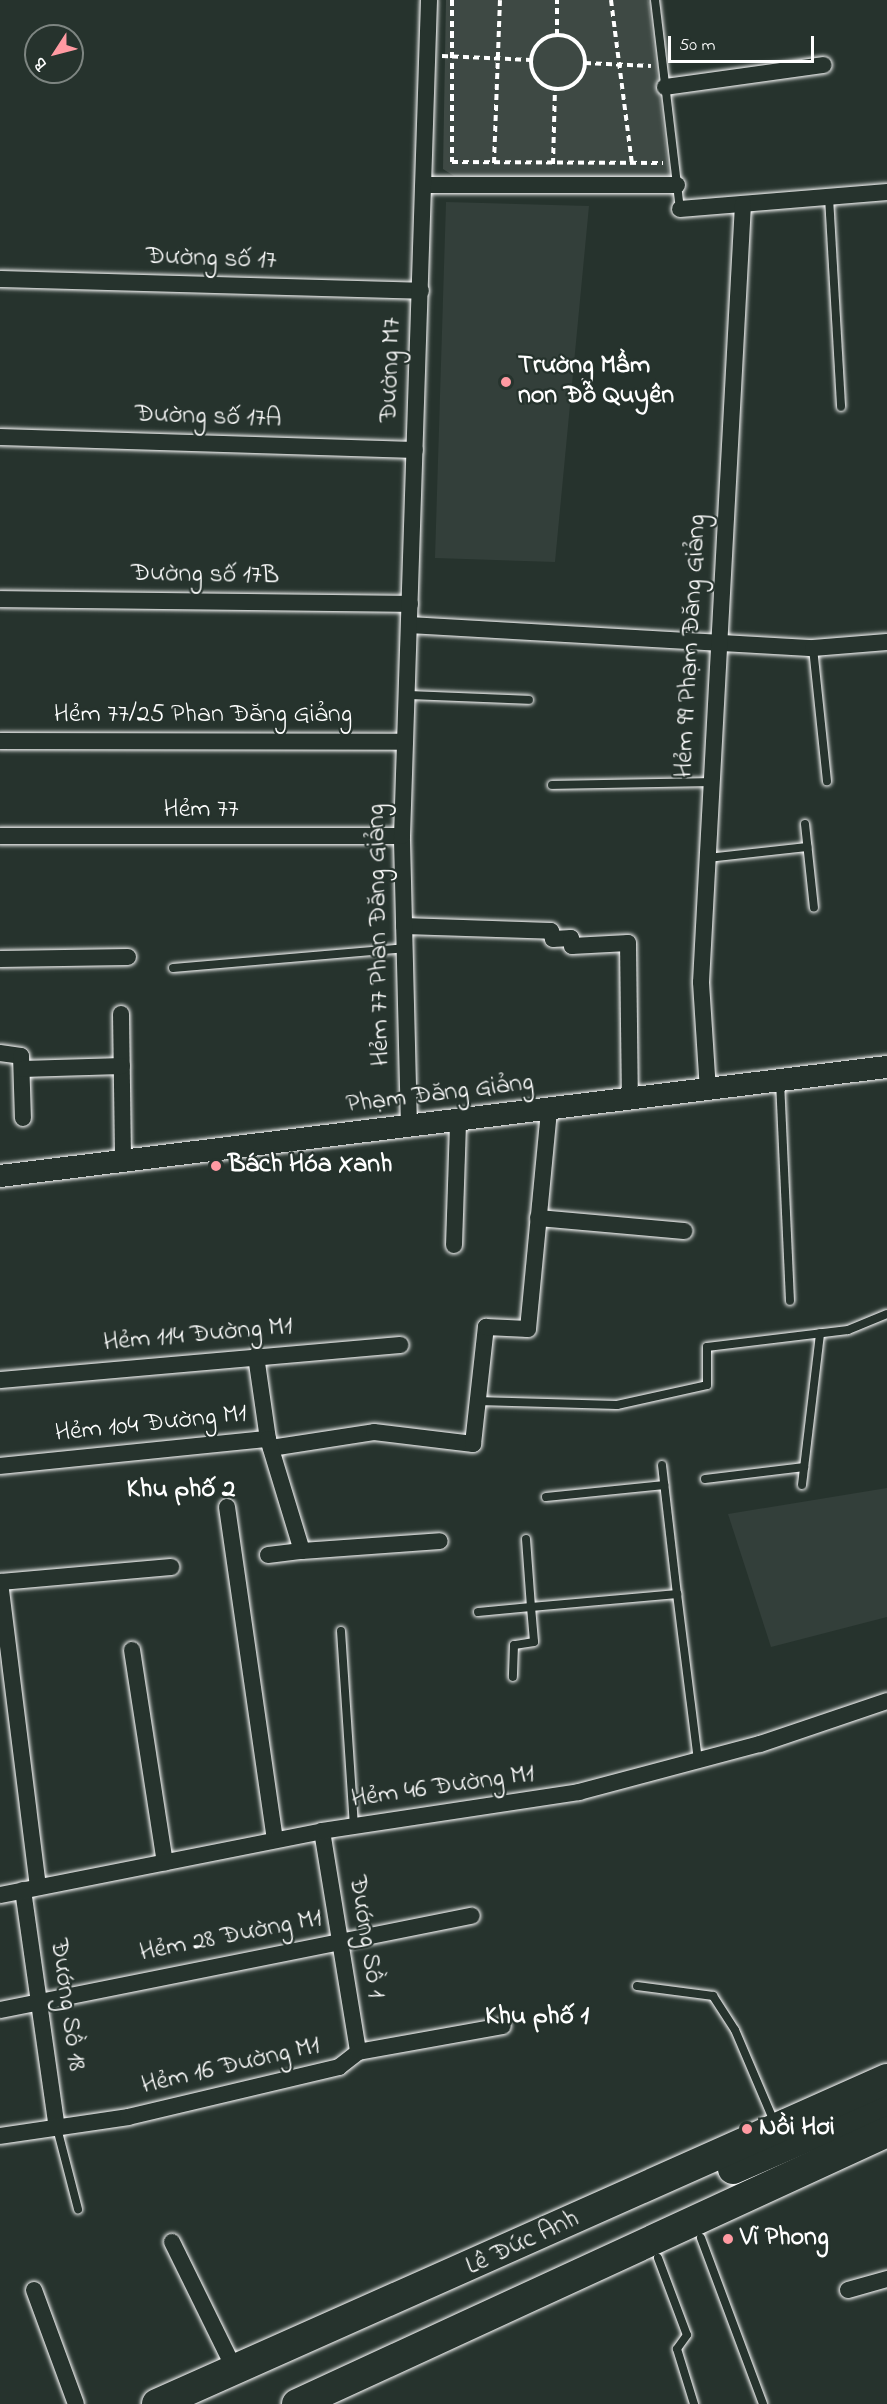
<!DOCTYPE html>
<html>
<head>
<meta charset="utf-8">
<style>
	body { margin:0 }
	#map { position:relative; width:887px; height:2404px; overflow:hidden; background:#26332d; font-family:"Indie Flower",sans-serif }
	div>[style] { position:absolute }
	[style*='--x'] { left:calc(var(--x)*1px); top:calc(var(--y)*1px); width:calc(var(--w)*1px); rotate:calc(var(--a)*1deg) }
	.built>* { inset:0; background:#333f3a }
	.green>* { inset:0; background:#3e4944 }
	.path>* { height:4px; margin-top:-2px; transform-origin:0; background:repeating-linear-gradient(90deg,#fff 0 6px,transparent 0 10.5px) }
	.path>.ring { margin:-2px; padding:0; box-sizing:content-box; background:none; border:4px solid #fff; border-radius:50% }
	.roads { filter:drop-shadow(0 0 2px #fff) drop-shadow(0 0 2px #fff) }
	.lane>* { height:8px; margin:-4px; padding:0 4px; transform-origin:4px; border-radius:4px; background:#26332d }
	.street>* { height:16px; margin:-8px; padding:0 8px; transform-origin:8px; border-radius:8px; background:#26332d }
	.secondary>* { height:22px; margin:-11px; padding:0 11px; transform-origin:11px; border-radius:11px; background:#26332d }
	.highway>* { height:30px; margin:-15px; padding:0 15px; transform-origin:15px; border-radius:15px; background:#26332d }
	.dots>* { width:16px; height:16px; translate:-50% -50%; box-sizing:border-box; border:3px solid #26332d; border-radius:50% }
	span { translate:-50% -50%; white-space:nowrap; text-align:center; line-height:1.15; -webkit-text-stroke:4.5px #26332d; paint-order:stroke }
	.street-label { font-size:26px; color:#fff }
	.poi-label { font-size:26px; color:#fff; font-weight:700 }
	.left { translate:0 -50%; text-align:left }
	.neighbourhood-label { font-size:27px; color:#fff; font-weight:700 }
	.north { position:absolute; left:24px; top:24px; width:60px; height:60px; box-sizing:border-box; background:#26332d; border:2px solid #7d8581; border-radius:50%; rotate:234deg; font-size:16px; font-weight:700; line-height:24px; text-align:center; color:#fff }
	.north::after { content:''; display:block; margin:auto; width:21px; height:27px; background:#ff9aa2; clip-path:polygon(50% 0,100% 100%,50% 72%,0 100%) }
	.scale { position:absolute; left:668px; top:36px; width:146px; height:27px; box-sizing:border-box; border:3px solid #fff; border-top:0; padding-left:8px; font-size:18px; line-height:21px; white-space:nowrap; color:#fff; -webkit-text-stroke:4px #26332d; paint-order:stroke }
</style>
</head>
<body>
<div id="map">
	<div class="built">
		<i style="clip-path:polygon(446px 202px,589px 206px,555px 562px,435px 558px)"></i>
		<i style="clip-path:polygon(887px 1488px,887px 1617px,771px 1647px,728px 1514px)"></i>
	</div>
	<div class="green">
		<i style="clip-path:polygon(446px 0,648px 0,669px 176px,658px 184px,454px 176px,443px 169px)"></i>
	</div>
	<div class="path">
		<i style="--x:452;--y:0;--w:162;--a:90"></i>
		<i style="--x:452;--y:162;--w:211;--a:0.3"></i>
		<i style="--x:611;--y:0;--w:165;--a:82.7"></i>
		<i style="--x:557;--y:35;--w:35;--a:-90"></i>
		<i class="ring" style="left:531px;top:35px;width:50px;height:50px"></i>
		<i style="--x:442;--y:56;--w:89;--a:2.6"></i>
		<i style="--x:585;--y:63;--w:66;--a:2.6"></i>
		<i style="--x:494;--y:163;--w:163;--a:-87.9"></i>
		<i style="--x:553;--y:164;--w:75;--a:-88.5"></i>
	</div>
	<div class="roads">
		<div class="lane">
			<i style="--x:655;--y:0;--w:210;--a:83.2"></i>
			<i style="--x:829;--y:197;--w:210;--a:86.7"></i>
			<i style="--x:813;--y:648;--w:134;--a:84"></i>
			<i style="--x:407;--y:695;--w:122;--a:2.3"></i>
			<i style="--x:552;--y:785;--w:158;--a:-1.1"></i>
			<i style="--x:805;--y:824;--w:84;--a:83.9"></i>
			<i style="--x:707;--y:858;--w:101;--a:-6.3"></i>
			<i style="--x:173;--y:968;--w:232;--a:-4.9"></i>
			<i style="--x:780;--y:1081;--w:220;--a:87.4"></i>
			<i style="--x:477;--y:1401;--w:140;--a:1.6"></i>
			<i style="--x:617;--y:1405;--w:92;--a:-12.5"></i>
			<i style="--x:707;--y:1385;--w:38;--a:-90"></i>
			<i style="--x:707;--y:1347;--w:142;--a:-6.9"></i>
			<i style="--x:848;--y:1330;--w:42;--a:-22.3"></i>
			<i style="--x:662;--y:1465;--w:130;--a:83.4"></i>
			<i style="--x:705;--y:1479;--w:100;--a:-6.9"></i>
			<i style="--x:802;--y:1485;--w:153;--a:-83.2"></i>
			<i style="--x:546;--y:1497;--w:119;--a:-5.8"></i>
			<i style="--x:526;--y:1539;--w:68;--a:85.8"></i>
			<i style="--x:531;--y:1607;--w:147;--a:-5.1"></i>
			<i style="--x:677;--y:1594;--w:168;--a:82.8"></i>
			<i style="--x:478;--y:1612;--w:53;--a:-5.4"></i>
			<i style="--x:531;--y:1607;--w:35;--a:85"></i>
			<i style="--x:534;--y:1642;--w:20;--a:171"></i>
			<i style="--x:514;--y:1645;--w:32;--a:92"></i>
			<i style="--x:341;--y:1631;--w:196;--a:86.2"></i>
			<i style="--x:637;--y:1986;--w:77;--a:7.5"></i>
			<i style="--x:713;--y:1996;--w:40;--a:57.1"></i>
			<i style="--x:735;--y:2030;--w:102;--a:66.9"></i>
			<i style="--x:57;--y:2128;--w:84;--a:75.5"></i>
			<i style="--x:701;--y:2238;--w:177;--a:69.5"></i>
			<i style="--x:658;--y:2258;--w:82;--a:69.4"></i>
			<i style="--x:687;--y:2335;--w:17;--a:126"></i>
			<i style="--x:677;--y:2349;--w:58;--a:72.8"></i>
		</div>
		<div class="street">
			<i style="--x:665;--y:87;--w:160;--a:-7.9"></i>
			<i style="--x:424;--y:185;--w:253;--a:0"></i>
			<i style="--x:680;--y:209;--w:208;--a:-4.7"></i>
			<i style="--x:0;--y:279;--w:421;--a:1.6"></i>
			<i style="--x:0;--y:437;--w:415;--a:1.8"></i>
			<i style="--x:0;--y:599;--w:410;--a:0.7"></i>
			<i style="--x:409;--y:625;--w:405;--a:3.3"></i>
			<i style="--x:813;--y:648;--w:74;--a:-4.6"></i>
			<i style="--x:0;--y:741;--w:405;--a:0.1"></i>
			<i style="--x:0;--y:836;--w:402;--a:0"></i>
			<i style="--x:404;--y:926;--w:147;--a:1.9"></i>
			<i style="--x:551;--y:931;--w:8;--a:76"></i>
			<i style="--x:553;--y:939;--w:18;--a:-3"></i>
			<i style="--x:571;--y:938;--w:8;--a:83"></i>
			<i style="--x:572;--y:946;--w:56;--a:-3.1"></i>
			<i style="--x:628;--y:943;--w:157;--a:89.3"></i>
			<i style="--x:0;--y:959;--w:128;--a:-0.9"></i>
			<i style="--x:121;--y:1014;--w:147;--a:89.2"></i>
			<i style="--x:0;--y:1053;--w:21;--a:8"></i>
			<i style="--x:21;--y:1056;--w:62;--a:88.2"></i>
			<i style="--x:22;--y:1069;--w:100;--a:-1.7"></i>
			<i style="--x:708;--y:1091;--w:109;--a:-93.7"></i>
			<i style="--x:701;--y:982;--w:779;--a:-86.91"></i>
			<i style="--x:409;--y:1127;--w:291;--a:-91.4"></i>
			<i style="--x:402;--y:836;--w:836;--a:-88.15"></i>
			<i style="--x:538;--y:1218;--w:147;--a:5.1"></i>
			<i style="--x:454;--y:1245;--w:123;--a:-88.1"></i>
			<i style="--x:256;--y:1356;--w:84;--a:81.8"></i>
			<i style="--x:0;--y:1380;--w:402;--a:-5"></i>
			<i style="--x:271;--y:1448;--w:104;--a:-8.8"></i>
			<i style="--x:374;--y:1432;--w:100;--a:6.9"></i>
			<i style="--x:473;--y:1444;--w:118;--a:-83.7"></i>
			<i style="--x:486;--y:1327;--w:42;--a:2.7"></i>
			<i style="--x:528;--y:1329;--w:220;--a:-84.5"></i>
			<i style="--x:0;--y:1466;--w:269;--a:-5.8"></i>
			<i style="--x:268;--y:1439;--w:117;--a:73.1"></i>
			<i style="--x:302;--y:1551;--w:138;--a:-4.1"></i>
			<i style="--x:227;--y:1507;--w:336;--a:81.8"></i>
			<i style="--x:268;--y:1555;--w:34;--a:-7"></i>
			<i style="--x:0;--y:1582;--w:307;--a:82.9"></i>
			<i style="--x:0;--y:1582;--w:172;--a:-5"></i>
			<i style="--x:132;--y:1650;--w:215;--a:81.2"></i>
			<i style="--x:322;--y:1831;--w:224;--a:80.7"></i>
			<i style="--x:23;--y:1890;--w:240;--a:81.9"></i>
			<i style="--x:0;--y:1895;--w:328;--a:-11.2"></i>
			<i style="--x:322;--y:1831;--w:260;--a:-8.6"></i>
			<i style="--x:579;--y:1792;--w:187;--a:-14.9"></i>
			<i style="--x:760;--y:1744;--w:134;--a:-18.7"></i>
			<i style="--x:0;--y:2010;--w:481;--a:-11.3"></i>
			<i style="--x:0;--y:2136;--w:129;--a:-8.4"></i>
			<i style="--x:128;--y:2117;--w:217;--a:-13.3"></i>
			<i style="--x:339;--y:2067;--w:24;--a:-38"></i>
			<i style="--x:358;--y:2052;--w:147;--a:-10.2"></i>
			<i style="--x:172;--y:2242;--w:143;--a:63.8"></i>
			<i style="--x:34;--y:2290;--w:121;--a:69.8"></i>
			<i style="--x:848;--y:2290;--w:41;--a:-15.8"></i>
		</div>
		<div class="secondary">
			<i style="--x:0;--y:1176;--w:894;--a:-7.01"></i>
		</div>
		<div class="highway">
			<i style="--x:733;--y:2169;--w:163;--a:-23.6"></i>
			<i style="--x:157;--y:2404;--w:799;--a:-24"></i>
			<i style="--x:297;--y:2404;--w:650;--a:-24.75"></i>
		</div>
	</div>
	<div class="dots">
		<i style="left:506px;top:382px;background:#ff9aa2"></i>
		<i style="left:216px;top:1166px;background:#ff9aa2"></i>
		<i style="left:747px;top:2129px;background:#ff9aa2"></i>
		<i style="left:728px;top:2239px;background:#ff9aa2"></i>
	</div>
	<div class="street-label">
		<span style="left:211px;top:260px;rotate:2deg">Đường số 17</span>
		<span style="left:392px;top:370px;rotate:-88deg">Đường M7</span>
		<span style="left:208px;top:418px;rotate:2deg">Đường số 17A</span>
		<span style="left:205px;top:576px;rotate:1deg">Đường số 17B</span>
		<span style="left:692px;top:646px;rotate:-87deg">Hẻm 99 Phạm Đăng Giảng</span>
		<span style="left:203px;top:716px">Hẻm 77/25 Phan Đăng Giảng</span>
		<span style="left:201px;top:811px">Hẻm 77</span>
		<span style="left:380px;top:935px;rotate:-91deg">Hẻm 77 Phan Đăng Giảng</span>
		<span style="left:440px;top:1095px;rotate:-7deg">Phạm Đăng Giảng</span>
		<span style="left:198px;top:1336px;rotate:-5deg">Hẻm 114 Đường M1</span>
		<span style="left:151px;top:1425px;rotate:-6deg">Hẻm 104 Đường M1</span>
		<span style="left:443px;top:1788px;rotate:-8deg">Hẻm 46 Đường M1</span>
		<span style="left:231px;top:1937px;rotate:-11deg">Hẻm 28 Đường M1</span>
		<span style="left:365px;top:1937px;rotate:81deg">Đướng Sồ 1</span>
		<span style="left:66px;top:2005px;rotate:82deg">Đướng Sồ 18</span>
		<span style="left:231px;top:2067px;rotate:-13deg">Hẻm 16 Đường M1</span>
		<span style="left:523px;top:2244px;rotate:-25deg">Lê Đức Anh</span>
	</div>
	<div class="poi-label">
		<span class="left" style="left:518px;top:382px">Trường Mầm<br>non Đỗ Quyên</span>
		<span class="left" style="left:228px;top:1166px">Bách Hóa Xanh</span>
		<span class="left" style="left:759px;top:2129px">Nồi Hơi</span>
		<span class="left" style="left:740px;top:2239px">Vĩ Phong</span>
	</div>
	<div class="neighbourhood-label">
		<span style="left:181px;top:1490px">Khu phố 2</span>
		<span style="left:537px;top:2017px">Khu phố 1</span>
	</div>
	<div class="north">B</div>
	<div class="scale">50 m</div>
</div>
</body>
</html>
